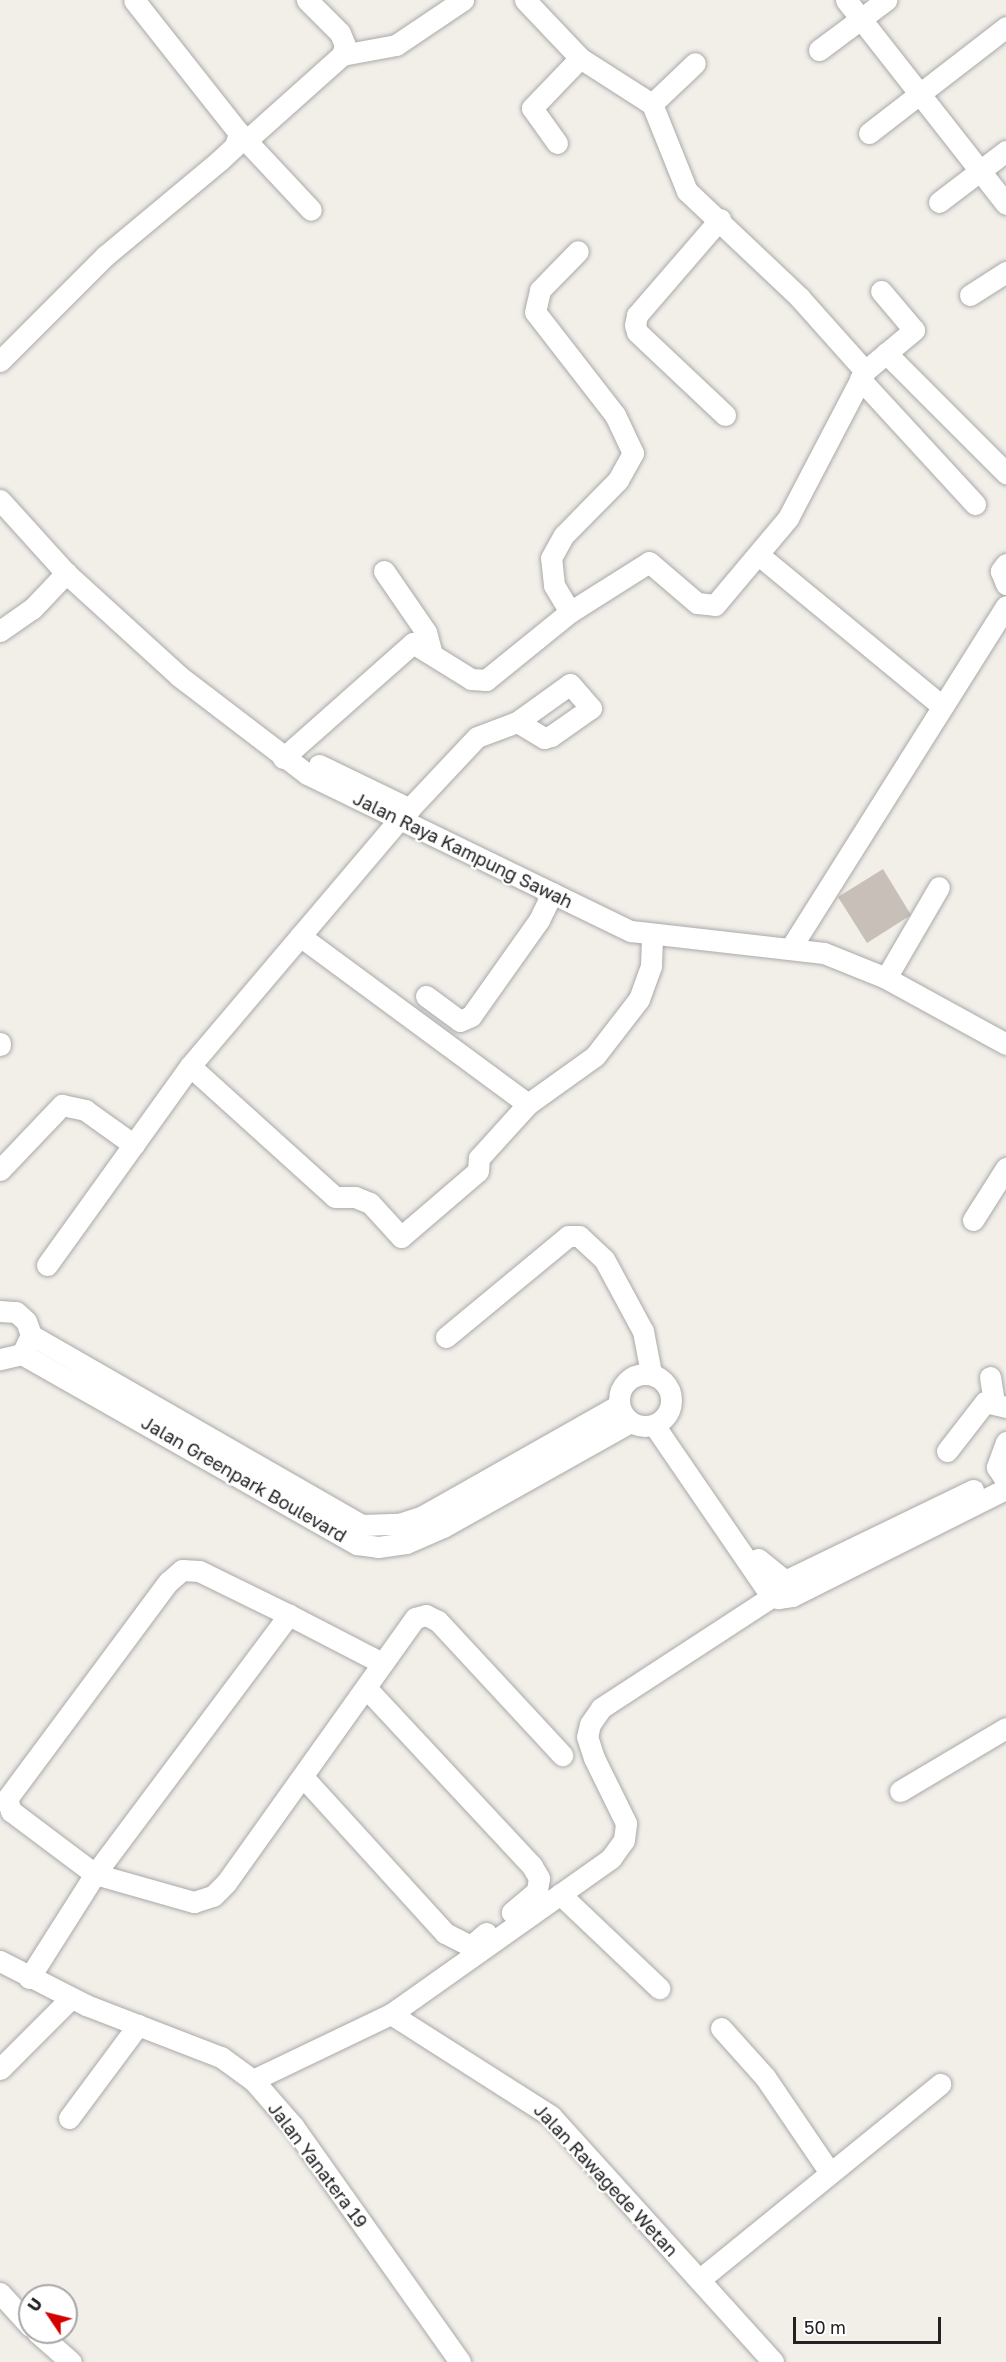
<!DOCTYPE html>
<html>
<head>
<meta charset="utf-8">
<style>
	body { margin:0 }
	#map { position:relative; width:1006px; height:2362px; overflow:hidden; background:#f2efe9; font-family:"Golos Text",sans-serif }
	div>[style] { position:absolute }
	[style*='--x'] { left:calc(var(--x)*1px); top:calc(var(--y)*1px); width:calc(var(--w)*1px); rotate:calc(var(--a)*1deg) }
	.building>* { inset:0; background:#c7bfb8 }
	.roads { filter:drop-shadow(0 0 2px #a9a9a9) drop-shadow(0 0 2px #a9a9a9) }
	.minor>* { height:21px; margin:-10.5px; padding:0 10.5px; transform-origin:10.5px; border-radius:10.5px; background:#fff }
	.minor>.ring { margin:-10.5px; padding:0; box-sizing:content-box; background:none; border:21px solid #fff; border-radius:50% }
	span { translate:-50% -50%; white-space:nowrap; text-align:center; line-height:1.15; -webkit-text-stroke:4.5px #fff; paint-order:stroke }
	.street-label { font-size:18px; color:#222 }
	.north { position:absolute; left:18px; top:2284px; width:60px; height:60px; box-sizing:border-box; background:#fff; border:2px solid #a7a7a7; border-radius:50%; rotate:305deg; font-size:16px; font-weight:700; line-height:24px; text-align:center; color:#222 }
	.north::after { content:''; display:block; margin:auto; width:21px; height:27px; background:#d40000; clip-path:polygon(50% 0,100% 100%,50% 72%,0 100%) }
	.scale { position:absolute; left:793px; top:2317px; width:148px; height:27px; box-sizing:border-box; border:3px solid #222; border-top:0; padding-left:8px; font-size:18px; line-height:21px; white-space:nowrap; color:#222; -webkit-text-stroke:4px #fff; paint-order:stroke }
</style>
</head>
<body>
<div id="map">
	<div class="building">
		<i style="clip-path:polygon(883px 869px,911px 915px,867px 943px,838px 897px)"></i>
	</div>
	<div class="roads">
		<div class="minor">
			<i style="--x:525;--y:0;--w:80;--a:46.5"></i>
			<i style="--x:580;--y:58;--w:85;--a:32.6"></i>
			<i style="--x:652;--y:104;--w:94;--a:68.1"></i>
			<i style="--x:687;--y:191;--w:156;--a:43.4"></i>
			<i style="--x:800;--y:298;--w:98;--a:48.3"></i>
			<i style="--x:846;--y:0;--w:259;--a:51.9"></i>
			<i style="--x:819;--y:50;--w:84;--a:-36.7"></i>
			<i style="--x:342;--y:55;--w:55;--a:-10.5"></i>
			<i style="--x:396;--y:45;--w:81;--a:-33.9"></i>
			<i style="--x:652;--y:104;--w:59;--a:-43.6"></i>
			<i style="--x:239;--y:133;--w:105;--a:46.9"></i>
			<i style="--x:869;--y:133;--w:173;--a:-37.7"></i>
			<i style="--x:247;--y:140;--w:127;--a:-41.8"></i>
			<i style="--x:342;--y:55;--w:10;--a:-73"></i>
			<i style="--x:345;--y:45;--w:13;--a:-113"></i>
			<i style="--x:340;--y:33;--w:47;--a:-135"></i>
			<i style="--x:557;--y:143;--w:43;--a:-125.5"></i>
			<i style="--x:532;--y:108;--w:69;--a:-46.2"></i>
			<i style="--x:939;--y:202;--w:84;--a:-37.3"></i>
			<i style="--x:720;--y:219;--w:127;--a:130.8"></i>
			<i style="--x:637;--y:315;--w:10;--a:101"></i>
			<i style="--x:635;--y:325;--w:7;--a:74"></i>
			<i style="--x:637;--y:332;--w:121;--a:43.3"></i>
			<i style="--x:970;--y:295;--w:43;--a:-32.6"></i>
			<i style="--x:886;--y:353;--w:170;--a:45"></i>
			<i style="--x:0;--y:361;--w:148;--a:-45"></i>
			<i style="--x:105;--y:256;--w:148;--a:-39.8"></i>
			<i style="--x:219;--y:161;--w:22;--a:-43"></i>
			<i style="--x:235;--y:146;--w:14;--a:-73"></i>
			<i style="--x:239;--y:133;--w:169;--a:-128.3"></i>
			<i style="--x:860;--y:379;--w:170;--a:47.4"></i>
			<i style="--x:0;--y:500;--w:98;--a:47.9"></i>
			<i style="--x:66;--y:573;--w:153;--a:42.3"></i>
			<i style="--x:179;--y:676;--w:161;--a:37.4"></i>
			<i style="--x:307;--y:774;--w:360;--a:25.9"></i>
			<i style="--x:631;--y:931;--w:194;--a:6.5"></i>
			<i style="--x:824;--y:953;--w:67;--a:22"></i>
			<i style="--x:886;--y:978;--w:137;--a:28.8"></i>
			<i style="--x:760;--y:556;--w:236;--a:39.5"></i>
			<i style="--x:1006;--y:564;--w:9;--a:126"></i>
			<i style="--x:1001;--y:571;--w:14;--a:69"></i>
			<i style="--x:384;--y:571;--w:74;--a:55.5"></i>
			<i style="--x:426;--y:632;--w:23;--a:75"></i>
			<i style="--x:570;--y:612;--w:31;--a:-121"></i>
			<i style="--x:554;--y:585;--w:27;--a:-96"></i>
			<i style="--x:551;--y:558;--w:26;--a:-61"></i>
			<i style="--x:564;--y:535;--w:77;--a:-45.5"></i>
			<i style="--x:618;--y:480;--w:31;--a:-61"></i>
			<i style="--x:633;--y:453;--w:42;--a:-115.3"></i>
			<i style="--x:615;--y:415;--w:130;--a:-127.8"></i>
			<i style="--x:535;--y:312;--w:23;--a:-77"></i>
			<i style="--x:540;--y:290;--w:54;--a:-45.7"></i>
			<i style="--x:0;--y:631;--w:39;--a:-35"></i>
			<i style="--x:32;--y:609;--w:50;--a:-46.6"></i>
			<i style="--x:283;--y:758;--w:174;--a:-41.5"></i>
			<i style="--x:413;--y:643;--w:68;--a:31.8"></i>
			<i style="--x:471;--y:679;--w:15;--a:4"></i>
			<i style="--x:486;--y:680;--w:108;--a:-39"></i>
			<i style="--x:570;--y:612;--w:93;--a:-32.3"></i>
			<i style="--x:649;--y:562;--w:63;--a:40.5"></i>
			<i style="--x:697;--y:603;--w:18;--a:6"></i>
			<i style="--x:715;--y:605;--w:114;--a:-50"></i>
			<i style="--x:788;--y:518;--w:166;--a:-62.4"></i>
			<i style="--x:865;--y:371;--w:64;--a:-39.9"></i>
			<i style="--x:914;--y:330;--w:51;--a:-130.2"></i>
			<i style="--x:319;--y:765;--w:101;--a:25.8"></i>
			<i style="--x:300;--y:936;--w:283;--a:36.4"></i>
			<i style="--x:790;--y:949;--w:405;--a:-57.8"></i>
			<i style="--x:886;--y:978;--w:105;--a:-59.8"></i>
			<i style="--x:426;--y:996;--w:42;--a:36.3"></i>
			<i style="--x:460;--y:1021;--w:12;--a:-24"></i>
			<i style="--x:471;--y:1016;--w:118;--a:-54.7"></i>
			<i style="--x:539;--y:920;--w:30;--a:-64"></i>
			<i style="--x:0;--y:1043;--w:2;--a:90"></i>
			<i style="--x:190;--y:1066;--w:195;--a:42.1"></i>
			<i style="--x:335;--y:1197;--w:20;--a:0"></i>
			<i style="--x:355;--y:1197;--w:16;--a:22"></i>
			<i style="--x:370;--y:1203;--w:46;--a:47.6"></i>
			<i style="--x:401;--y:1237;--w:101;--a:-40.6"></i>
			<i style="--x:478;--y:1171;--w:13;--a:-86"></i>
			<i style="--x:479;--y:1158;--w:73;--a:-47.8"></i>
			<i style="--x:528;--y:1104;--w:82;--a:-35.6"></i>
			<i style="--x:595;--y:1056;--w:72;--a:-52.3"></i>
			<i style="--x:639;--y:999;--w:35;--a:-70"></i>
			<i style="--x:651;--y:966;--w:30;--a:-88"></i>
			<i style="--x:0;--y:1170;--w:90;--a:-46.4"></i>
			<i style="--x:62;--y:1105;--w:24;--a:12"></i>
			<i style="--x:85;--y:1110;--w:60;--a:35.5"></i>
			<i style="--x:973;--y:1220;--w:62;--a:-57.6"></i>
			<i style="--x:47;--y:1265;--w:245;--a:-54.3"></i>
			<i style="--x:190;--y:1066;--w:321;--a:-49.7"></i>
			<i style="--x:398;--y:821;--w:115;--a:-46.8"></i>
			<i style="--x:477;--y:737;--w:43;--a:-20.6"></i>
			<i style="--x:517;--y:722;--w:65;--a:-35.6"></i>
			<i style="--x:570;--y:684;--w:32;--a:49"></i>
			<i style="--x:591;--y:708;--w:49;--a:145"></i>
			<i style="--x:551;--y:736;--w:7;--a:164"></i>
			<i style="--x:544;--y:738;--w:31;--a:-149"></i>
			<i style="--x:0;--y:1311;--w:16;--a:4"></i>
			<i style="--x:16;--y:1312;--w:13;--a:42"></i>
			<i style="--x:26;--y:1321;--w:15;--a:70"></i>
			<i style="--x:31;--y:1335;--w:21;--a:115"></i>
			<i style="--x:22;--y:1354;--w:23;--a:167"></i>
			<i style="--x:31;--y:1335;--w:382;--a:29.9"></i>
			<i style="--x:362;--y:1525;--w:37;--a:-2"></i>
			<i style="--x:399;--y:1524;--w:25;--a:-18"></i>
			<i style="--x:423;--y:1516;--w:225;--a:-29.5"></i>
			<i style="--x:446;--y:1337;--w:158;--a:-39.6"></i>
			<i style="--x:568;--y:1236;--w:11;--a:0"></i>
			<i style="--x:579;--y:1236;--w:34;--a:43"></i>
			<i style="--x:604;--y:1259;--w:82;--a:61.6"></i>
			<i style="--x:643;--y:1331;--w:43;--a:79.2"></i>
			<i style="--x:22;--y:1354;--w:385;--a:29.6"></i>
			<i style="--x:357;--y:1544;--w:21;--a:8"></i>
			<i style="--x:378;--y:1547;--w:28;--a:-8"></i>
			<i style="--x:406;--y:1543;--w:40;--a:-23.4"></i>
			<i style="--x:443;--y:1527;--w:214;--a:-29.3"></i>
			<i class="ring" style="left:619px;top:1374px;width:31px;height:31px"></i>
			<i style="--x:990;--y:1377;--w:24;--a:81"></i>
			<i style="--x:654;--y:1425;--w:200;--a:55.6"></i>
			<i style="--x:767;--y:1590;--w:14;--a:36"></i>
			<i style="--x:778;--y:1598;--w:14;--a:-8"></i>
			<i style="--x:792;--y:1596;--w:239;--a:-26.6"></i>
			<i style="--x:1006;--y:1442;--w:27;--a:110"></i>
			<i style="--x:997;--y:1467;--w:17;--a:57"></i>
			<i style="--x:947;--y:1451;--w:62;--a:-52.2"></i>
			<i style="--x:985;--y:1402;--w:22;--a:13"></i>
			<i style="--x:758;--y:1559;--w:35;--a:39"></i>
			<i style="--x:785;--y:1581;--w:209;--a:-25.8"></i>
			<i style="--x:289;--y:1615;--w:100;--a:-153.9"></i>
			<i style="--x:199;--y:1571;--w:17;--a:-177"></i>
			<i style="--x:182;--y:1570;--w:18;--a:139"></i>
			<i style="--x:168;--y:1582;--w:270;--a:126.6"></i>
			<i style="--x:7;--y:1799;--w:13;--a:72"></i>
			<i style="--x:11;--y:1811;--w:105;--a:36.9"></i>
			<i style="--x:95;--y:1874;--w:324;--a:-53.2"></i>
			<i style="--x:289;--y:1615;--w:102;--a:27.3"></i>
			<i style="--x:368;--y:1690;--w:241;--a:47"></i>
			<i style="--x:532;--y:1866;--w:14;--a:60"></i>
			<i style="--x:539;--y:1878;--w:13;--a:99"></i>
			<i style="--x:537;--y:1891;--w:33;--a:140"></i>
			<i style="--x:304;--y:1778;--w:210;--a:47.7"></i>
			<i style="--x:445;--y:1933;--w:29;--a:27"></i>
			<i style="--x:471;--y:1946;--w:20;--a:-41"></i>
			<i style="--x:900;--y:1791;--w:123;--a:-30.7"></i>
			<i style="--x:560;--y:1894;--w:137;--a:43.5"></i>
			<i style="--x:0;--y:1961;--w:97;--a:27.1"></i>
			<i style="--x:86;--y:2005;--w:145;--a:21.1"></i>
			<i style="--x:221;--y:2057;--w:39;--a:36"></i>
			<i style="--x:253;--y:2080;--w:61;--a:49"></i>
			<i style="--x:293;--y:2126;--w:289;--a:54.7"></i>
			<i style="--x:29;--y:1978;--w:123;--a:-57.6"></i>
			<i style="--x:95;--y:1874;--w:103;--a:15.8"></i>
			<i style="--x:194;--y:1902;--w:20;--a:-18"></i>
			<i style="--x:213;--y:1896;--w:18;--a:-45"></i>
			<i style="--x:226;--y:1883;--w:325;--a:-54.5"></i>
			<i style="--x:415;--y:1618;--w:11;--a:-15"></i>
			<i style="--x:426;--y:1615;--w:13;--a:27"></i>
			<i style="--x:438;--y:1621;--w:183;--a:47.2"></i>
			<i style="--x:391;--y:2014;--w:270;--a:-35.3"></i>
			<i style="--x:611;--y:1858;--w:22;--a:-54"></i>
			<i style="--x:624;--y:1840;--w:17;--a:-83"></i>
			<i style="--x:626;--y:1823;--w:72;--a:-116.2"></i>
			<i style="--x:594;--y:1758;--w:22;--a:-108"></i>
			<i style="--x:587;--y:1737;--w:13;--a:-77"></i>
			<i style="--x:590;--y:1724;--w:19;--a:-55"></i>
			<i style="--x:601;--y:1708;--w:205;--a:-33.1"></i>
			<i style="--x:721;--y:2028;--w:66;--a:48.1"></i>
			<i style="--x:765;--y:2077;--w:114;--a:55.8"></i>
			<i style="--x:0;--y:2069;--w:100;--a:-45"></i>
			<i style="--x:253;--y:2080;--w:153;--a:-25.6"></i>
			<i style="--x:391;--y:2014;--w:190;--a:32.5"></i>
			<i style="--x:551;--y:2116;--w:331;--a:47.9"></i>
			<i style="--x:69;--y:2118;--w:116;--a:-53.4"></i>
			<i style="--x:699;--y:2280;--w:311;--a:-39.1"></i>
			<i style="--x:0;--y:2293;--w:45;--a:47.7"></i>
			<i style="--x:37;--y:2332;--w:45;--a:41.4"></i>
		</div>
	</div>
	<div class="street-label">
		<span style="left:463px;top:850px;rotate:26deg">Jalan Raya Kampung Sawah</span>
		<span style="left:244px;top:1479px;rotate:30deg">Jalan Greenpark Boulevard</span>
		<span style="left:318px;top:2165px;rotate:53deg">Jalan Yanatera 19</span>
		<span style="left:606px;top:2180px;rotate:47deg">Jalan Rawagede Wetan</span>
	</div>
	<div class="north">U</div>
	<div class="scale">50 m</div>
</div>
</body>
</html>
